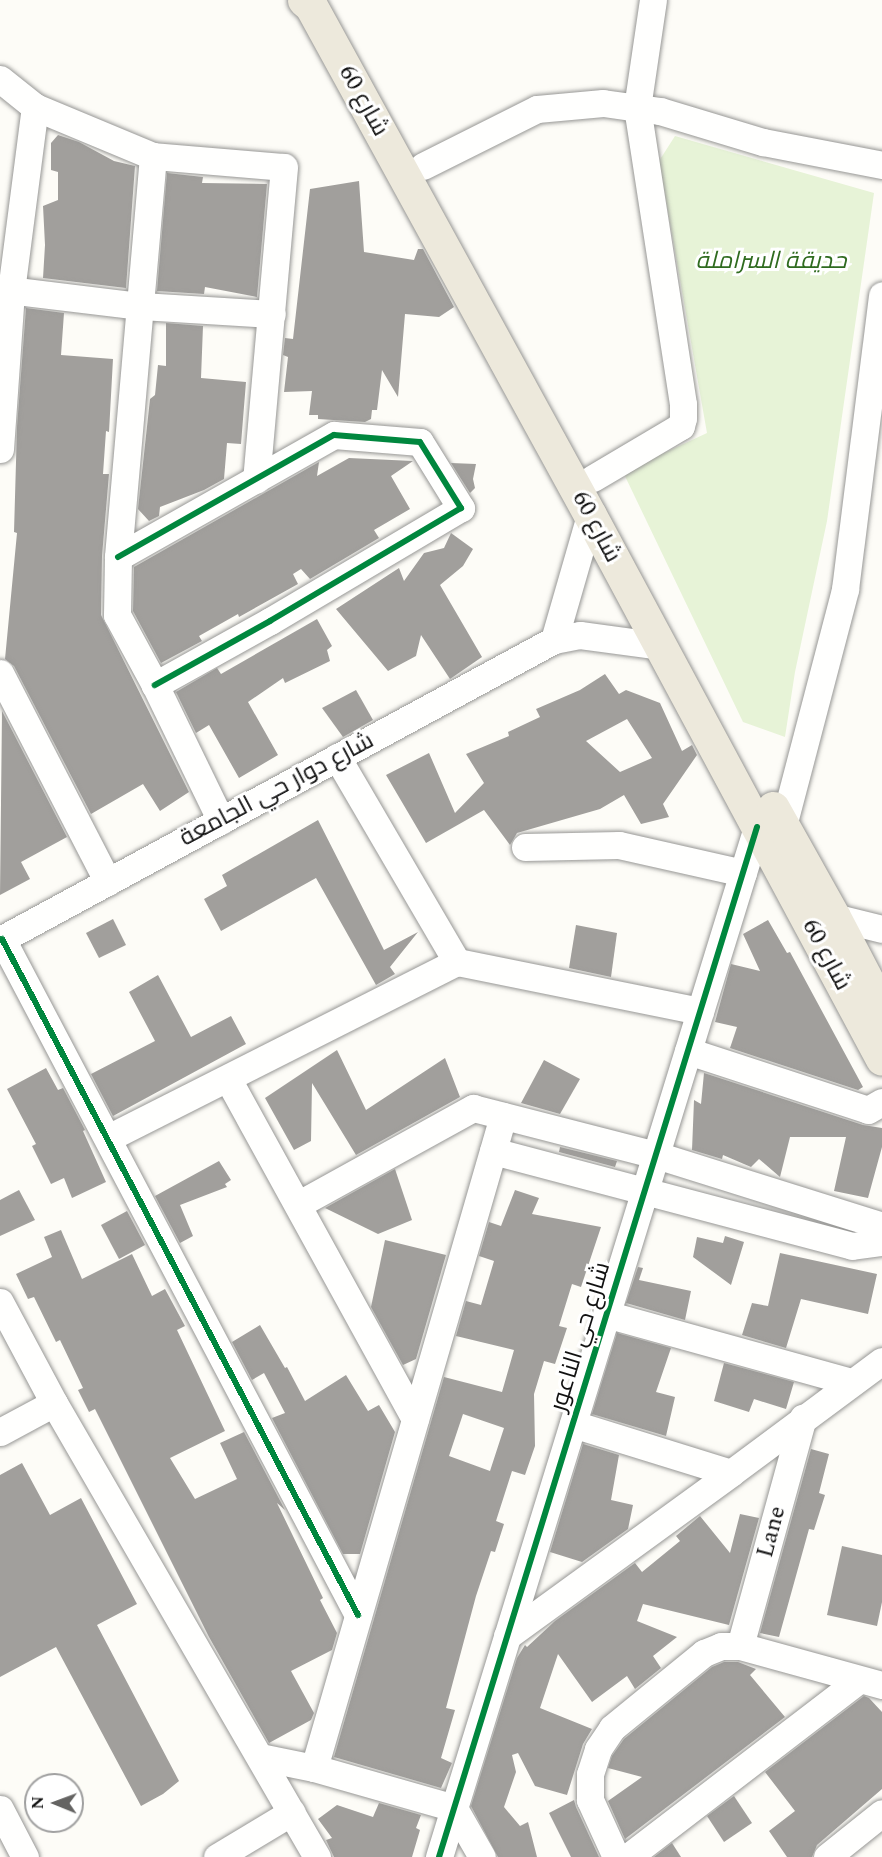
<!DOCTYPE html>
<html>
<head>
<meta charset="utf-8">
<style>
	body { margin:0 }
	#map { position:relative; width:882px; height:1857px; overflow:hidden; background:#fdfcf7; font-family:Spectral,Cairo,serif }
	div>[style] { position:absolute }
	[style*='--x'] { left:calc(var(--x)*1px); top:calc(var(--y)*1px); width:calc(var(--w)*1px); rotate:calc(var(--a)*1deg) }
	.green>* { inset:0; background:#e7f3d7 }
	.building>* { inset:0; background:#a19f9c }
	.roads { filter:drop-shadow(0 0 2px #979795) drop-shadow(0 0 2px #979795) }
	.minor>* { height:27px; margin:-13.5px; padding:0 13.5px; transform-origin:13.5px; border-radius:13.5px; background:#fffffe }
	.primary>* { height:33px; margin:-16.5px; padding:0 16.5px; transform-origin:16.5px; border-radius:16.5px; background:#ede9dc }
	.cycleway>* { height:6px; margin:-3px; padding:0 3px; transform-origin:3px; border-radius:3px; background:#00873e }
	span { translate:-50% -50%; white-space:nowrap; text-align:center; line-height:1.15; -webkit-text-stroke:6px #fff; paint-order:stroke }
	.street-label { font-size:24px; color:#111 }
	.park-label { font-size:24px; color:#2f6b1f; font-style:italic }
	.north { position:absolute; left:24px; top:1773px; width:60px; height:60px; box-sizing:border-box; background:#fff; border:2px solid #a0a0a0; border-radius:50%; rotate:271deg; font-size:16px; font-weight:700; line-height:24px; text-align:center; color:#111 }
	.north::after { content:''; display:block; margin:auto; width:21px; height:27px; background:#646362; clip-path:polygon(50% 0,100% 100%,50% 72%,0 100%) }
</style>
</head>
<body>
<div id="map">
	<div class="green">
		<i style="clip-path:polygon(675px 136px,874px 193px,827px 521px,795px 672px,785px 737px,743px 722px,623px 472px,707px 433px,659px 161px)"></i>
	</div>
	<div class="building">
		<i style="clip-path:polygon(58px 135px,79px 142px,114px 161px,135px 166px,126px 288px,43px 278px,45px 245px,43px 206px,58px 200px,58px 172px,51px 170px,51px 143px)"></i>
		<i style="clip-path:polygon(167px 173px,203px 177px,202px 183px,267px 184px,257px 297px,205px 287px,204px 294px,157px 291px)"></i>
		<i style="clip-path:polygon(359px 181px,364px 252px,414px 260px,418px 249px,423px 249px,454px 307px,439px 317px,405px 314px,398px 397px,382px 370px,377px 410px,372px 410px,371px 419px,365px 422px,318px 419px,318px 415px,309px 415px,312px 391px,284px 392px,288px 357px,283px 355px,285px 338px,293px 339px,310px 189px)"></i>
		<i style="clip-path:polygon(26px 308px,64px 313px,61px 355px,113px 359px,109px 432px,106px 431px,103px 474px,109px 474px,102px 556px,101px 615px,189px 792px,160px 811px,143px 784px,91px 814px,14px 666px,5px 659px,17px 533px,14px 532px,17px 427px)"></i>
		<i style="clip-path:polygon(166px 323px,203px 326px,201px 378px,246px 382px,241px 444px,227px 443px,224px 479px,204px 490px,160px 507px,159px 516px,149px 521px,138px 509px,150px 399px,155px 395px,158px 365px,166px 366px)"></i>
		<i style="clip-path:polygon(349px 458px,413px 461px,391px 476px,410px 509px,374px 530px,379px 538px,310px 579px,301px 569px,293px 574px,298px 584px,239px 617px,238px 614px,199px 636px,202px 641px,161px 663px,133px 611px,134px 567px,319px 462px,317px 476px)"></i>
		<i style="clip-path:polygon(451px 463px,476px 464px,473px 479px,475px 488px,470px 493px)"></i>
		<i style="clip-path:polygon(451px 533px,473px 549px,463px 566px,440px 585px,482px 657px,450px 679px,421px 635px,416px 656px,388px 671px,336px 609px,399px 568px,404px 581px,424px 553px,444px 548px)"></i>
		<i style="clip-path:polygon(317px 619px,332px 646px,327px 650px,330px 661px,285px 683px,283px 678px,248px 702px,278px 755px,239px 778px,209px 725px,196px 733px,176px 692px,217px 668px,221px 674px)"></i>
		<i style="clip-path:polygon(evenodd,605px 674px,619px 694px,626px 690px,660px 703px,682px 751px,692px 745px,697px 755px,663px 804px,669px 817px,641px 824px,624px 795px,600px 809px,517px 833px,510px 845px,484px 810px,426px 843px,386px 775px,429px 753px,455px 813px,484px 783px,466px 754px,509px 736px,508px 732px,540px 717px,536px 709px,580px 690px,605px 674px,627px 719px,652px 758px,620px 772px,586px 741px,627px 719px)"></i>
		<i style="clip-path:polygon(356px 690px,373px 720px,343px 737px,322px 708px)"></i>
		<i style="clip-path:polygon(2px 711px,67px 837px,21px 862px,30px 879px,0 895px)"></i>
		<i style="clip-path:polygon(318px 820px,384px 950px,418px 932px,390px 967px,395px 974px,376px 985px,316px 878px,221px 931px,204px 899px,227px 886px,222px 875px)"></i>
		<i style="clip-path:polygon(113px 919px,126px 945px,99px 958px,86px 933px)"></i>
		<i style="clip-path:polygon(768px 920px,787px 953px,790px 952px,863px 1087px,858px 1090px,730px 1048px,737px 1027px,715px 1022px,731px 964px,760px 971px,743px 934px)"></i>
		<i style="clip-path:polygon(576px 925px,617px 933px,611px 977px,569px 968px)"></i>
		<i style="clip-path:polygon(158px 975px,191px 1037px,231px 1016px,246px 1044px,113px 1116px,91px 1074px,155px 1041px,129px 992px)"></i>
		<i style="clip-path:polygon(337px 1050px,366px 1110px,445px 1058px,460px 1097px,356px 1155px,312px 1083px,311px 1141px,294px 1150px,265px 1098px)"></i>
		<i style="clip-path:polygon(544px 1060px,580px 1079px,560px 1114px,521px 1103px)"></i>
		<i style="clip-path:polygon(46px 1068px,58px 1090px,63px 1088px,85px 1130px,83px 1131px,106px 1182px,72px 1198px,64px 1178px,51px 1184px,32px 1146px,36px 1144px,7px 1089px)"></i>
		<i style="clip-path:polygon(704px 1073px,863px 1125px,882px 1128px,882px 1147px,868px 1198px,834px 1191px,846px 1137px,790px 1137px,780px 1177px,759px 1159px,751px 1167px,723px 1155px,722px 1159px,692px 1150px,694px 1100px,701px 1104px)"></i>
		<i style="clip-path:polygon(560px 1147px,617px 1161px,615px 1167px,559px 1152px)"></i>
		<i style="clip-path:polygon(219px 1161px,231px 1180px,225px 1184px,227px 1187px,180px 1205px,193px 1236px,180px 1243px,155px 1196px)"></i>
		<i style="clip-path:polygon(395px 1169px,412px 1220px,378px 1234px,325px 1208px)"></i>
		<i style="clip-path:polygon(19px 1190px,35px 1220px,0 1236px,0 1200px)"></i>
		<i style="clip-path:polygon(evenodd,515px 1190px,539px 1198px,532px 1214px,601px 1227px,581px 1287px,572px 1284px,559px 1326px,567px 1328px,555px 1364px,544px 1361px,534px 1394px,535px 1446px,525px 1475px,512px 1471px,496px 1521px,504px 1524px,495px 1552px,491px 1551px,476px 1596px,446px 1708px,455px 1710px,441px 1758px,452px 1763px,441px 1788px,334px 1757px,444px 1377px,502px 1392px,514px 1350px,456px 1336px,466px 1301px,481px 1305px,494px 1261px,479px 1256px,489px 1222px,501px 1226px,515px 1190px,463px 1414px,504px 1428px,490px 1471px,449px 1456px,463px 1414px)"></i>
		<i style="clip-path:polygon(127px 1211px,145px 1245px,119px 1259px,101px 1225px)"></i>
		<i style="clip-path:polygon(61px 1230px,82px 1279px,132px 1254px,152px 1296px,165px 1289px,185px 1326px,177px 1330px,225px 1431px,170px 1458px,195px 1499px,237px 1479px,220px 1443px,244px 1432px,285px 1510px,277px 1503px,323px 1598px,320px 1600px,337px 1633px,332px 1650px,291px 1671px,314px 1713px,311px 1720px,269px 1743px,209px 1637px,95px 1409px,89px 1412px,78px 1390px,83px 1388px,60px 1340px,56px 1342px,34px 1297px,28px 1299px,16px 1274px,52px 1257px,44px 1237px)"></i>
		<i style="clip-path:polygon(725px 1236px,744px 1242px,731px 1285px,693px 1257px,697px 1237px,723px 1243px)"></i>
		<i style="clip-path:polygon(385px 1240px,446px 1255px,416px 1359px,403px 1365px,371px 1307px)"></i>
		<i style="clip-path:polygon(780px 1253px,877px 1274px,868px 1314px,801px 1299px,786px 1348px,742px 1335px,752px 1303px,768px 1306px)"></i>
		<i style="clip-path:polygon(638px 1267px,643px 1268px,639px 1280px,691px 1291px,685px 1320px,626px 1303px)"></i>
		<i style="clip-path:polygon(260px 1325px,285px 1368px,287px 1367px,305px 1401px,346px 1375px,368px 1411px,379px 1405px,395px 1432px,360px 1554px,343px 1554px,272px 1418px,285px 1413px,264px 1373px,252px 1380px,232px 1342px)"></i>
		<i style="clip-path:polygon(617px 1333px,671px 1348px,656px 1392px,675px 1397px,666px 1436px,592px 1414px)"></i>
		<i style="clip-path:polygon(724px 1363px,794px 1382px,786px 1409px,754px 1399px,749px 1412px,714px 1401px)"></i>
		<i style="clip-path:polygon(583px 1444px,619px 1455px,611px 1500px,633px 1505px,628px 1529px,582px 1562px,550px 1552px)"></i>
		<i style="clip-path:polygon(811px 1449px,829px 1454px,819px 1493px,825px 1495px,814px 1530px,809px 1529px,779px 1637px,760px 1633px)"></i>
		<i style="clip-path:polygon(22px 1463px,50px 1515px,81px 1498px,137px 1604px,97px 1625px,179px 1781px,163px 1794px,141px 1806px,56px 1647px,0 1677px,0 1475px)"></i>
		<i style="clip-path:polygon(740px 1514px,759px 1518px,729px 1625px,643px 1604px,637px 1621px,677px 1637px,653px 1656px,661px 1668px,635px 1689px,627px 1676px,592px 1702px,558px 1654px,540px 1708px,592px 1729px,583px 1744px,567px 1795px,535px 1786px,518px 1753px,512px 1755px,516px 1772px,504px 1807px,520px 1826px,528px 1822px,537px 1857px,498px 1857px,471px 1806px,517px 1658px,525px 1645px,527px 1647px,555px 1621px,635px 1563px,642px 1572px,680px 1541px,676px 1536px,700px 1516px,730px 1553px)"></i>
		<i style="clip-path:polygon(842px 1546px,882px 1555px,882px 1602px,877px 1626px,827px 1615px)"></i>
		<i style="clip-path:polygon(724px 1662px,738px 1662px,756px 1669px,750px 1675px,785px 1717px,625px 1839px,608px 1801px,642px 1777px,608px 1768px,612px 1756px,624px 1739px,712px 1667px)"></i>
		<i style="clip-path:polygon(864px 1696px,869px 1698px,882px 1712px,882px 1789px,817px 1845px,812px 1857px,787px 1857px,769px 1831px,795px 1811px,765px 1772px)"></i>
		<i style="clip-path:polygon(734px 1796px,752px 1823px,724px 1842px,707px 1816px)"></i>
		<i style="clip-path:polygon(574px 1800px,576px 1807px,599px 1857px,571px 1857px,549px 1813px)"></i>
		<i style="clip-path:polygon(379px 1803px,421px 1815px,416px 1828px,420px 1830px,412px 1857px,334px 1857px,326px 1840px,332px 1838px,318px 1819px,337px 1805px,373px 1817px)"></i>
		<i style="clip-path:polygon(672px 1843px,681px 1857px,654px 1857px)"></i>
	</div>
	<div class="roads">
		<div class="minor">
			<i style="--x:0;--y:79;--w:45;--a:38.7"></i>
			<i style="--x:35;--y:107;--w:128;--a:22.6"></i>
			<i style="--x:153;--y:156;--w:131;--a:4.8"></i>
			<i style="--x:284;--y:167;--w:314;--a:95.1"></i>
			<i style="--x:153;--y:156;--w:403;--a:95"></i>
			<i style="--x:118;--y:557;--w:58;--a:91"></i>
			<i style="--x:117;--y:615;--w:80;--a:61.5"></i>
			<i style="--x:155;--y:685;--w:151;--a:64.1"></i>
			<i style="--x:423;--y:166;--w:127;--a:-26.6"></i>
			<i style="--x:537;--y:109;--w:66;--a:-5.2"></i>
			<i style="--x:603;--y:103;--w:58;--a:8"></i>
			<i style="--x:660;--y:111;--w:108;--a:16.8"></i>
			<i style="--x:763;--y:142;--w:121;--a:10.9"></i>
			<i style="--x:0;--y:289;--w:142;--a:6.9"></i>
			<i style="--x:141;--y:306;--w:131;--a:3.5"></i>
			<i style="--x:0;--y:449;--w:158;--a:-86"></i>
			<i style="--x:11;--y:291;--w:186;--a:-82.6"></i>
			<i style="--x:593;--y:478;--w:102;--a:-30.6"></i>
			<i style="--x:681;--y:426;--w:8;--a:-76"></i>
			<i style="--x:683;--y:418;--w:14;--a:-90"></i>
			<i style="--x:683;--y:404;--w:300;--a:-98.8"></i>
			<i style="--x:637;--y:108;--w:109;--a:-81.6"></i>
			<i style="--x:118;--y:557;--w:248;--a:-29.5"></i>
			<i style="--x:334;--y:435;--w:86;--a:4.7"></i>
			<i style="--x:420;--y:442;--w:78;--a:58.2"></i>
			<i style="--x:461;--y:508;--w:222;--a:149.4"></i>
			<i style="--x:270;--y:621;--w:132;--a:150.9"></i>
			<i style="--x:554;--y:640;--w:26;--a:-11"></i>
			<i style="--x:580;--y:635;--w:81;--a:7.8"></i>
			<i style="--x:0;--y:673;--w:235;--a:62.7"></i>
			<i style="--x:337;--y:757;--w:238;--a:59.7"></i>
			<i style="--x:783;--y:826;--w:245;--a:-75.3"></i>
			<i style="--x:845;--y:589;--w:296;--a:-82.8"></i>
			<i style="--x:525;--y:847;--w:94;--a:-1.2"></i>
			<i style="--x:619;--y:845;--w:127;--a:12.7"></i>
			<i style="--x:834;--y:917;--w:49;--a:14"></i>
			<i style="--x:2;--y:939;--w:764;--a:62.23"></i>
			<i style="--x:0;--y:940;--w:630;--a:-28.44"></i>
			<i style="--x:554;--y:640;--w:130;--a:-73.9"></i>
			<i style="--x:688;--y:1051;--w:189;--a:18.1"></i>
			<i style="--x:868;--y:1110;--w:16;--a:-30"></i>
			<i style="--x:228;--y:1079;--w:388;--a:61.2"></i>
			<i style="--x:108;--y:1138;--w:391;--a:-26.8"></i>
			<i style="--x:457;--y:962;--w:248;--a:11.4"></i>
			<i style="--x:493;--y:1151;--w:371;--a:14.8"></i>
			<i style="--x:852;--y:1246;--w:30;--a:-8"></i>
			<i style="--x:299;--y:1204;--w:199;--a:-28.9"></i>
			<i style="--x:473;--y:1108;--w:189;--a:14.4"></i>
			<i style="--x:656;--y:1155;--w:237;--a:17.4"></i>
			<i style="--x:0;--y:1302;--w:115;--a:61.9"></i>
			<i style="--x:54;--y:1403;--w:525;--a:59.92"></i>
			<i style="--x:606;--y:1314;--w:255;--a:15.5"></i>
			<i style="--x:573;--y:1424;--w:165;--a:17.2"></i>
			<i style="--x:731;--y:1473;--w:188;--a:-36.6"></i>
			<i style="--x:0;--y:1432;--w:61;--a:-28.2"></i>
			<i style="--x:507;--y:1636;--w:277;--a:-36"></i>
			<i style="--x:740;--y:1646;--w:237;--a:-74.6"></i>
			<i style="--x:260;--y:1757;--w:55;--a:11.5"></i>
			<i style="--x:314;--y:1768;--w:146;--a:15.9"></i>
			<i style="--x:454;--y:1808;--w:56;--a:60.3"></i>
			<i style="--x:314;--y:1768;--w:679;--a:-73.83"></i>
			<i style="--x:0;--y:1809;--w:54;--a:62.5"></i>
			<i style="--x:217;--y:1857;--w:87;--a:-31"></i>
			<i style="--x:439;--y:1857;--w:1078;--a:-72.84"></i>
			<i style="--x:616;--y:1857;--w:63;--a:-114.5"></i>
			<i style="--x:590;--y:1800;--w:26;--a:-90"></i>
			<i style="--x:590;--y:1774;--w:26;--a:-72"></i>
			<i style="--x:598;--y:1749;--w:25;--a:-56"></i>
			<i style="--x:612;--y:1728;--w:119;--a:-39.2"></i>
			<i style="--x:704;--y:1653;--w:18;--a:-22"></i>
			<i style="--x:721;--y:1646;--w:19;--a:0"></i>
			<i style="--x:740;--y:1646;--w:147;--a:15.4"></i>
			<i style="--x:628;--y:1857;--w:291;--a:-37.5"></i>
			<i style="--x:827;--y:1857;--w:70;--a:-38.7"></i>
		</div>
		<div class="primary">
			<i style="--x:304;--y:0;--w:9;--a:41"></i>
			<i style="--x:311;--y:6;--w:580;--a:61.27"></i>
			<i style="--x:590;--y:515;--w:617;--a:61.77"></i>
			<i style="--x:773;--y:808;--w:125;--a:60.8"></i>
			<i style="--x:834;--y:917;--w:104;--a:62.4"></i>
		</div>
	</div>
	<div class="cycleway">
		<i style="--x:118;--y:557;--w:248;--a:-29.5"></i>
		<i style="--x:334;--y:435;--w:86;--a:4.7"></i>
		<i style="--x:420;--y:442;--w:78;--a:58.2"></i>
		<i style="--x:461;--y:508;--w:222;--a:149.4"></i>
		<i style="--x:270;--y:621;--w:132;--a:150.9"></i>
		<i style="--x:2;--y:939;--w:764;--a:62.23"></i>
		<i style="--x:439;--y:1857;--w:1078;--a:-72.84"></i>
	</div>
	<div class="street-label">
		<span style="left:363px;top:101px;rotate:61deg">شارع 60</span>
		<span style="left:596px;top:527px;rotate:62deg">شارع 60</span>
		<span style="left:277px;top:790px;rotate:-28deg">شارع دوار حي الجامعة</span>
		<span style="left:826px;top:955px;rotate:62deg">شارع 60</span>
		<span style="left:581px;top:1337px;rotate:-73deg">شارع حي الناعور</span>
		<span style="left:772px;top:1532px;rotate:-75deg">Lane</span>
	</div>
	<div class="park-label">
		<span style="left:771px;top:262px">حديقة السراملة</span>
	</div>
	<div class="north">N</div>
</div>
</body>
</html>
